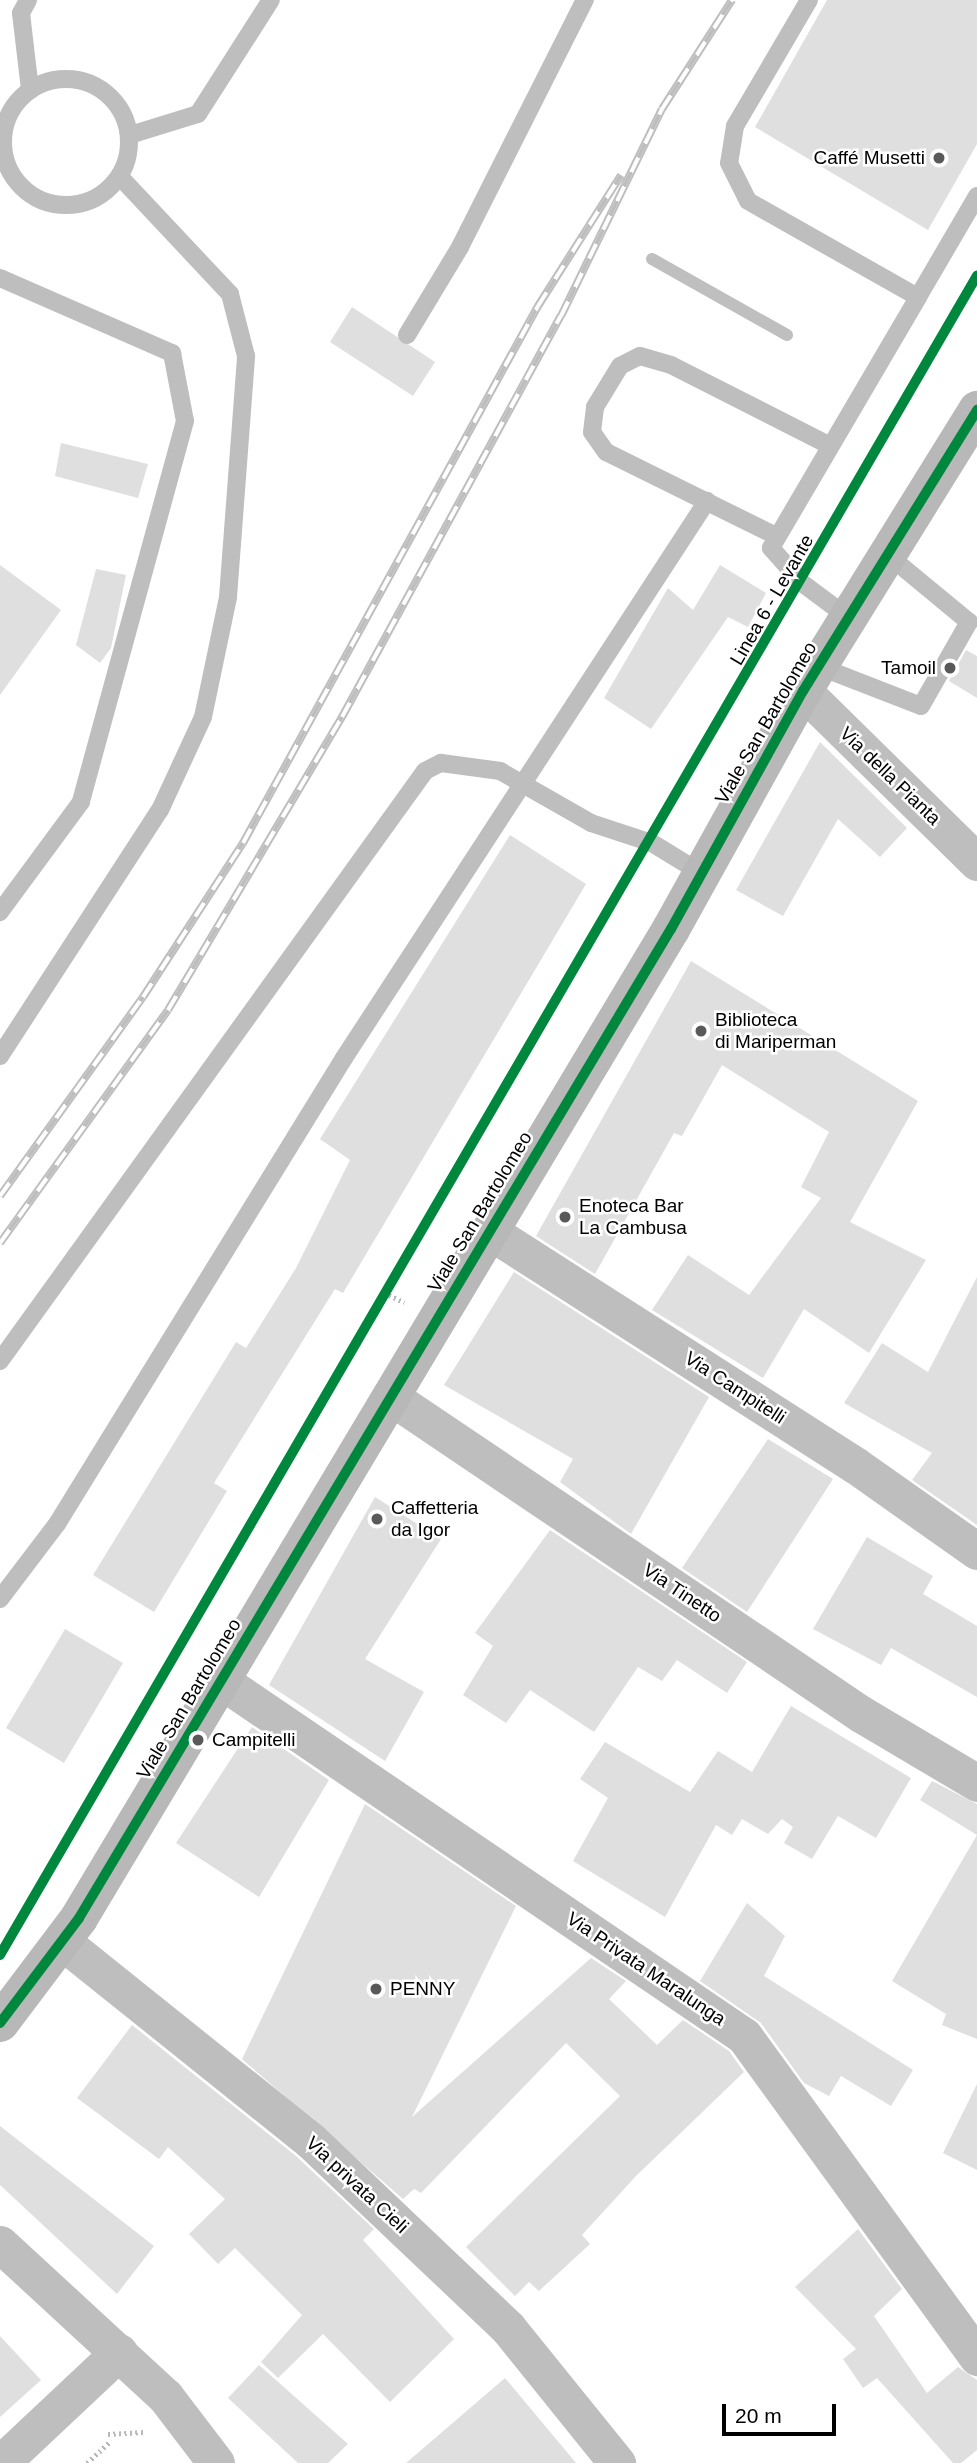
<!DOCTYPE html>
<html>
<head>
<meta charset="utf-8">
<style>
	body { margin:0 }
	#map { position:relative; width:977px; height:2463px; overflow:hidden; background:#fff; font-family:Helvetica,sans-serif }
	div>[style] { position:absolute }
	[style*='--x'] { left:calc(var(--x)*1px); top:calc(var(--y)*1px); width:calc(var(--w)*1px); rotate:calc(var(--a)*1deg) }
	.stream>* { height:12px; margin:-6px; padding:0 6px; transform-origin:6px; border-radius:6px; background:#bfbfbf }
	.building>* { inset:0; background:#dfdfdf }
	.path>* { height:4.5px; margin-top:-2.25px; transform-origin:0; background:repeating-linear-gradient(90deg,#b9b9b9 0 2px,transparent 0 5.5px) }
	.service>* { height:18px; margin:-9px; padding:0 9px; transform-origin:9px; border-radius:9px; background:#bebebe }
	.service>.ring { margin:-9px; padding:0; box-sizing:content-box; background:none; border:18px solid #bebebe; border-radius:50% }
	.minor>* { height:37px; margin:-18.5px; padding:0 18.5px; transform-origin:18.5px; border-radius:18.5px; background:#bebebe }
	.secondary>* { height:38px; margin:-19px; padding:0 19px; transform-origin:19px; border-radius:19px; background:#b8b8b8 }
	.rail>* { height:8px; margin-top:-4px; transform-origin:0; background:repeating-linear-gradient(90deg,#fff 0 16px,#bebebe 0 32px); box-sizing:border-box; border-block:2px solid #bebebe }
	.cycleway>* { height:10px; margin:-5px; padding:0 5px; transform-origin:5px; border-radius:5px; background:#00873e }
	.dots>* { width:19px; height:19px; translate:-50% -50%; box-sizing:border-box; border:4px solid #fff; border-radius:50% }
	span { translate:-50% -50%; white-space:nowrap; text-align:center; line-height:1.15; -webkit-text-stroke:5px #fff; paint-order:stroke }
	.poi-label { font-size:19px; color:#000 }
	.right { translate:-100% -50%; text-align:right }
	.left { translate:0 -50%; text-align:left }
	.street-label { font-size:19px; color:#000 }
	.scale { position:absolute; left:722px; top:2404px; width:114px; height:32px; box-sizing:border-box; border:4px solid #000; border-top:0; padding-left:9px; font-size:21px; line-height:24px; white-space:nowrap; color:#000; -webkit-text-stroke:5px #fff; paint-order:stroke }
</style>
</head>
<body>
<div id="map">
	<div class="stream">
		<i style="--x:652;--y:259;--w:155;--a:29.4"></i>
	</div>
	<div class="building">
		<i style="clip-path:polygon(827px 0,977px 0,977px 144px,928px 230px,755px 127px)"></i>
		<i style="clip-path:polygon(352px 307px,435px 362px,413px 396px,330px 342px)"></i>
		<i style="clip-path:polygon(61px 443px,148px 464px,138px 498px,55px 476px)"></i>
		<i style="clip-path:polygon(0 565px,61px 610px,0 695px)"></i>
		<i style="clip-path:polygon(720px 565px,766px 593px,748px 627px,728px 617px,651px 729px,604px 698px,668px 588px,693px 610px)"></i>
		<i style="clip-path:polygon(96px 569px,126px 575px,111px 648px,100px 663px,76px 645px)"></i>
		<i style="clip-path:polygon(966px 650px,977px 656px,977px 698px,949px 681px)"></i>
		<i style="clip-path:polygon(820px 742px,907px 828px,880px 857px,838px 819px,783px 916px,736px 890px)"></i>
		<i style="clip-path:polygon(510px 835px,586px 884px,343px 1293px,335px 1289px,214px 1483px,227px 1491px,154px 1612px,93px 1575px,236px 1342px,246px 1348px,296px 1268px,350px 1160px,320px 1139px)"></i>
		<i style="clip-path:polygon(691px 961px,918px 1101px,850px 1222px,926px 1260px,869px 1353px,804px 1309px,763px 1378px,652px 1310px,688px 1255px,749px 1295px,821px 1198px,801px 1187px,829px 1132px,722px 1065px,682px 1136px,674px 1133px,595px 1274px,536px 1236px)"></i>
		<i style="clip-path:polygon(514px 1272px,709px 1397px,631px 1534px,560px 1482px,573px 1459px,444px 1385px)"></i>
		<i style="clip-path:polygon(977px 1277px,977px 1525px,912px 1480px,932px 1453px,844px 1403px,882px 1343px,928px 1372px)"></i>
		<i style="clip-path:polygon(768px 1439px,833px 1479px,747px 1612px,682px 1568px)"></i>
		<i style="clip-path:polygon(375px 1497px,441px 1539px,365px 1659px,424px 1692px,385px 1761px,269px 1685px)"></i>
		<i style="clip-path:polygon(550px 1530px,747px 1662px,727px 1693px,677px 1660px,662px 1681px,638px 1667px,594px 1732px,530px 1690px,506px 1723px,463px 1695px,493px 1646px,475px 1633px)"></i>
		<i style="clip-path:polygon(867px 1537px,933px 1576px,923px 1594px,977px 1626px,977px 1697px,891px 1648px,881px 1665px,813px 1629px)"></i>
		<i style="clip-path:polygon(65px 1629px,123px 1663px,64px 1763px,6px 1728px)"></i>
		<i style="clip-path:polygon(791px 1706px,911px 1778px,876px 1838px,838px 1816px,812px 1859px,784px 1843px,793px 1827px,782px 1819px,768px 1834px,742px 1819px,732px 1835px,716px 1825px,665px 1917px,573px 1861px,608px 1798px,580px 1779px,605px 1742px,690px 1792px,718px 1751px,752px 1772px)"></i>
		<i style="clip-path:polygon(252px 1727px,329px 1780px,259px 1897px,176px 1843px)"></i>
		<i style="clip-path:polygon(932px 1781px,977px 1804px,977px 2039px,942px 2025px,946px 2014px,892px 1981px,977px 1835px,920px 1800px)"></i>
		<i style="clip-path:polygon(365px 1804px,516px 1906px,412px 2117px,591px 1958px,626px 1981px,609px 1999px,657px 2045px,683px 2020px,729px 2051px,744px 2072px,636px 2176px,582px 2235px,590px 2244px,539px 2291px,529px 2282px,515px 2296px,466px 2247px,620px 2096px,566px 2043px,421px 2193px,414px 2189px,403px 2199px,242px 2059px)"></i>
		<i style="clip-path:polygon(747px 1903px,785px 1936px,764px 1976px,913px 2070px,891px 2106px,841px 2076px,829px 2096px,804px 2083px,761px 2023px,700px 1981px)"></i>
		<i style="clip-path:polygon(132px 2025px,296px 2156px,374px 2229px,363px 2240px,454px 2339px,390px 2402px,323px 2334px,278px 2378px,261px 2362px,302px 2315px,235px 2248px,218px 2264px,189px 2234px,225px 2199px,168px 2147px,159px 2159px,77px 2098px)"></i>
		<i style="clip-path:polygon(977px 2084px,977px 2170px,943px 2153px)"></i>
		<i style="clip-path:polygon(0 2126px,154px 2246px,117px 2294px,0 2185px)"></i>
		<i style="clip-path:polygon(858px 2229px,902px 2289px,874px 2316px,927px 2393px,958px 2367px,977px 2380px,977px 2450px,961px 2463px,953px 2463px,877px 2378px,863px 2388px,843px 2359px,856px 2349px,795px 2287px)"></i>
		<i style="clip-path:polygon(0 2336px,41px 2380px,0 2417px)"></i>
		<i style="clip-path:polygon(259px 2365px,348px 2444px,328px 2463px,298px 2463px,228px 2398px)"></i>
		<i style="clip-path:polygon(505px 2378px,576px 2463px,406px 2463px,448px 2427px)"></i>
	</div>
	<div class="path">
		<i style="--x:389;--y:1295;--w:17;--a:25"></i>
		<i style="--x:108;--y:2434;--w:36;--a:-3"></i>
		<i style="--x:87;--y:2463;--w:33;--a:-43"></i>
	</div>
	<div class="service">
		<i style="--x:28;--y:0;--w:15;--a:118"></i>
		<i style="--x:21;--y:13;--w:78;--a:83.3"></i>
		<i style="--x:809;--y:0;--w:146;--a:120.4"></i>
		<i style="--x:735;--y:126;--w:37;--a:99"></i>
		<i style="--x:729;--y:163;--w:42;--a:63.4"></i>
		<i style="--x:748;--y:201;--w:195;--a:29.5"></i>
		<i style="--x:918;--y:297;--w:117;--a:-59.7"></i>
		<i class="ring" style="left:3px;top:79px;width:108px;height:108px"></i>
		<i style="--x:130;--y:135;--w:71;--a:-17.2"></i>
		<i style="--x:198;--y:114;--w:135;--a:-57.4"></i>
		<i style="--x:0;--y:278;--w:188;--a:23.6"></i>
		<i style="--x:172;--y:353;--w:69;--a:79.2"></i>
		<i style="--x:185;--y:421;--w:395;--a:105.3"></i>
		<i style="--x:81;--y:802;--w:137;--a:126.4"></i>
		<i style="--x:407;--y:335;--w:103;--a:-58.9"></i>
		<i style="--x:460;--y:247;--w:277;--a:-63.2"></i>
		<i style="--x:774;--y:535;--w:187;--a:-153.7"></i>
		<i style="--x:606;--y:452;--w:24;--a:-125"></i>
		<i style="--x:592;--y:432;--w:25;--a:-83"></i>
		<i style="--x:595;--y:407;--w:48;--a:-58.6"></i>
		<i style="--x:620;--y:366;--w:22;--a:-27"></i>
		<i style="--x:640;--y:356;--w:32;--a:16"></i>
		<i style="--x:671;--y:365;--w:175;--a:26.9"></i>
		<i style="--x:849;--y:618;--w:59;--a:-143.3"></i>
		<i style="--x:802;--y:583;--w:47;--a:-131.5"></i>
		<i style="--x:771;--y:548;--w:291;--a:-59.6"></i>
		<i style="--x:818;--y:666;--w:110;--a:21.2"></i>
		<i style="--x:921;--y:706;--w:97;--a:-60.3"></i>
		<i style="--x:969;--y:622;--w:105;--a:-140.4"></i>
		<i style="--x:0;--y:1056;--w:293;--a:-57"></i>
		<i style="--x:160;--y:810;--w:102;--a:-65.2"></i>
		<i style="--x:203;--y:717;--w:123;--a:-78.2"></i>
		<i style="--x:228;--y:597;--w:242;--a:-85.7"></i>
		<i style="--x:246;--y:356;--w:64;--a:-104.5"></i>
		<i style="--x:230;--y:294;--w:161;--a:-133.2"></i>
		<i style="--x:0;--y:1361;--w:727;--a:-54.23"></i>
		<i style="--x:425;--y:771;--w:18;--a:-27"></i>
		<i style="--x:441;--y:763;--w:60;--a:7.7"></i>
		<i style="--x:500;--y:771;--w:105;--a:29.7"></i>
		<i style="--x:591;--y:823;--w:64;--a:18.2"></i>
		<i style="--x:652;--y:843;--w:57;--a:31.5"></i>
		<i style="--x:0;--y:1599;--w:94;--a:-52.8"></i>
		<i style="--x:57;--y:1524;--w:547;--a:-58.37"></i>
		<i style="--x:344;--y:1058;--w:665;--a:-56.91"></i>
	</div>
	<div class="minor">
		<i style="--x:803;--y:691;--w:244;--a:44.5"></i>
		<i style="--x:489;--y:1231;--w:434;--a:32.6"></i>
		<i style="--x:855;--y:1465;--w:149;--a:35.2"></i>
		<i style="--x:391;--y:1397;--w:567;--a:34"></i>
		<i style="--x:861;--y:1714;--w:135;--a:30.7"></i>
		<i style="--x:220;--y:1680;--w:633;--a:34.19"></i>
		<i style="--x:744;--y:2036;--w:397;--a:54"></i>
		<i style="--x:64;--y:1943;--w:315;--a:38.7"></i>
		<i style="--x:310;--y:2140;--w:273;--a:43.5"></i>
		<i style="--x:508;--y:2328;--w:174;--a:51.1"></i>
		<i style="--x:0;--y:2244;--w:224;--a:42.7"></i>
		<i style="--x:165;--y:2396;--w:84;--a:52.7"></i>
		<i style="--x:1;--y:2463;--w:162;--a:-43.2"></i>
	</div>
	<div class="secondary">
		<i style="--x:0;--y:2023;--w:131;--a:-53"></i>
		<i style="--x:79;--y:1918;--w:1153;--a:-59.1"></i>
		<i style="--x:671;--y:929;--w:272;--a:-61"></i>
		<i style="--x:803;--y:691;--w:331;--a:-58.2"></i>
	</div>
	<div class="rail">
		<i style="--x:0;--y:1196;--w:245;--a:-54.3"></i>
		<i style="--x:143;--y:997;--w:184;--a:-57"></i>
		<i style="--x:243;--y:843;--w:613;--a:-61.22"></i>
		<i style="--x:538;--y:306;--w:155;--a:-57.6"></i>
		<i style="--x:0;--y:1243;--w:287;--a:-54.2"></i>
		<i style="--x:168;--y:1010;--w:341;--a:-59.3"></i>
		<i style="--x:342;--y:717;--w:457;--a:-61.4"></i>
		<i style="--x:561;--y:316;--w:230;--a:-64"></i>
		<i style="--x:662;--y:109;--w:130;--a:-57.3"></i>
	</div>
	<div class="cycleway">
		<i style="--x:0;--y:1955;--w:1943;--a:-59.81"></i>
		<i style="--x:0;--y:2023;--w:131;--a:-53"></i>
		<i style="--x:79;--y:1918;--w:1153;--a:-59.1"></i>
		<i style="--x:671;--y:929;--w:272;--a:-61"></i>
		<i style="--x:803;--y:691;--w:331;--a:-58.2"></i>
	</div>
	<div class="dots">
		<i style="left:939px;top:158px;background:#595959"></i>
		<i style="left:950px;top:668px;background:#595959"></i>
		<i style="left:701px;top:1031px;background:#595959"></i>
		<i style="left:565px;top:1217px;background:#595959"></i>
		<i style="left:377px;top:1519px;background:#595959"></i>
		<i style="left:198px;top:1740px;background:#595959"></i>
		<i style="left:376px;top:1989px;background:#595959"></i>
	</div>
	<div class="poi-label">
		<span class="right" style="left:925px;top:158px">Caffé Musetti</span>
		<span class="right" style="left:936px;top:668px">Tamoil</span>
		<span class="left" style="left:715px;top:1031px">Biblioteca<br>di Mariperman</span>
		<span class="left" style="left:579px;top:1217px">Enoteca Bar<br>La Cambusa</span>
		<span class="left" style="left:391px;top:1519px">Caffetteria<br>da Igor</span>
		<span class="left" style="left:212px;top:1740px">Campitelli</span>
		<span class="left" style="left:390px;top:1989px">PENNY</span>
	</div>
	<div class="street-label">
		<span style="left:772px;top:600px;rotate:-60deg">Linea 6 - Levante</span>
		<span style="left:766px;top:723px;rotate:-60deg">Viale San Bartolomeo</span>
		<span style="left:890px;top:776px;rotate:44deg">Via della Pianta</span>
		<span style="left:480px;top:1212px;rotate:-59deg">Viale San Bartolomeo</span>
		<span style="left:735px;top:1388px;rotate:33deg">Via Campitelli</span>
		<span style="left:682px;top:1593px;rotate:34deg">Via Tinetto</span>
		<span style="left:189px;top:1699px;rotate:-59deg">Viale San Bartolomeo</span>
		<span style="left:646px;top:1969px;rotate:34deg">Via Privata Maralunga</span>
		<span style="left:357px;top:2185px;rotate:43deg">Via privata Cieli</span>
	</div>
	<div class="scale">20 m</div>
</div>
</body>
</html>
